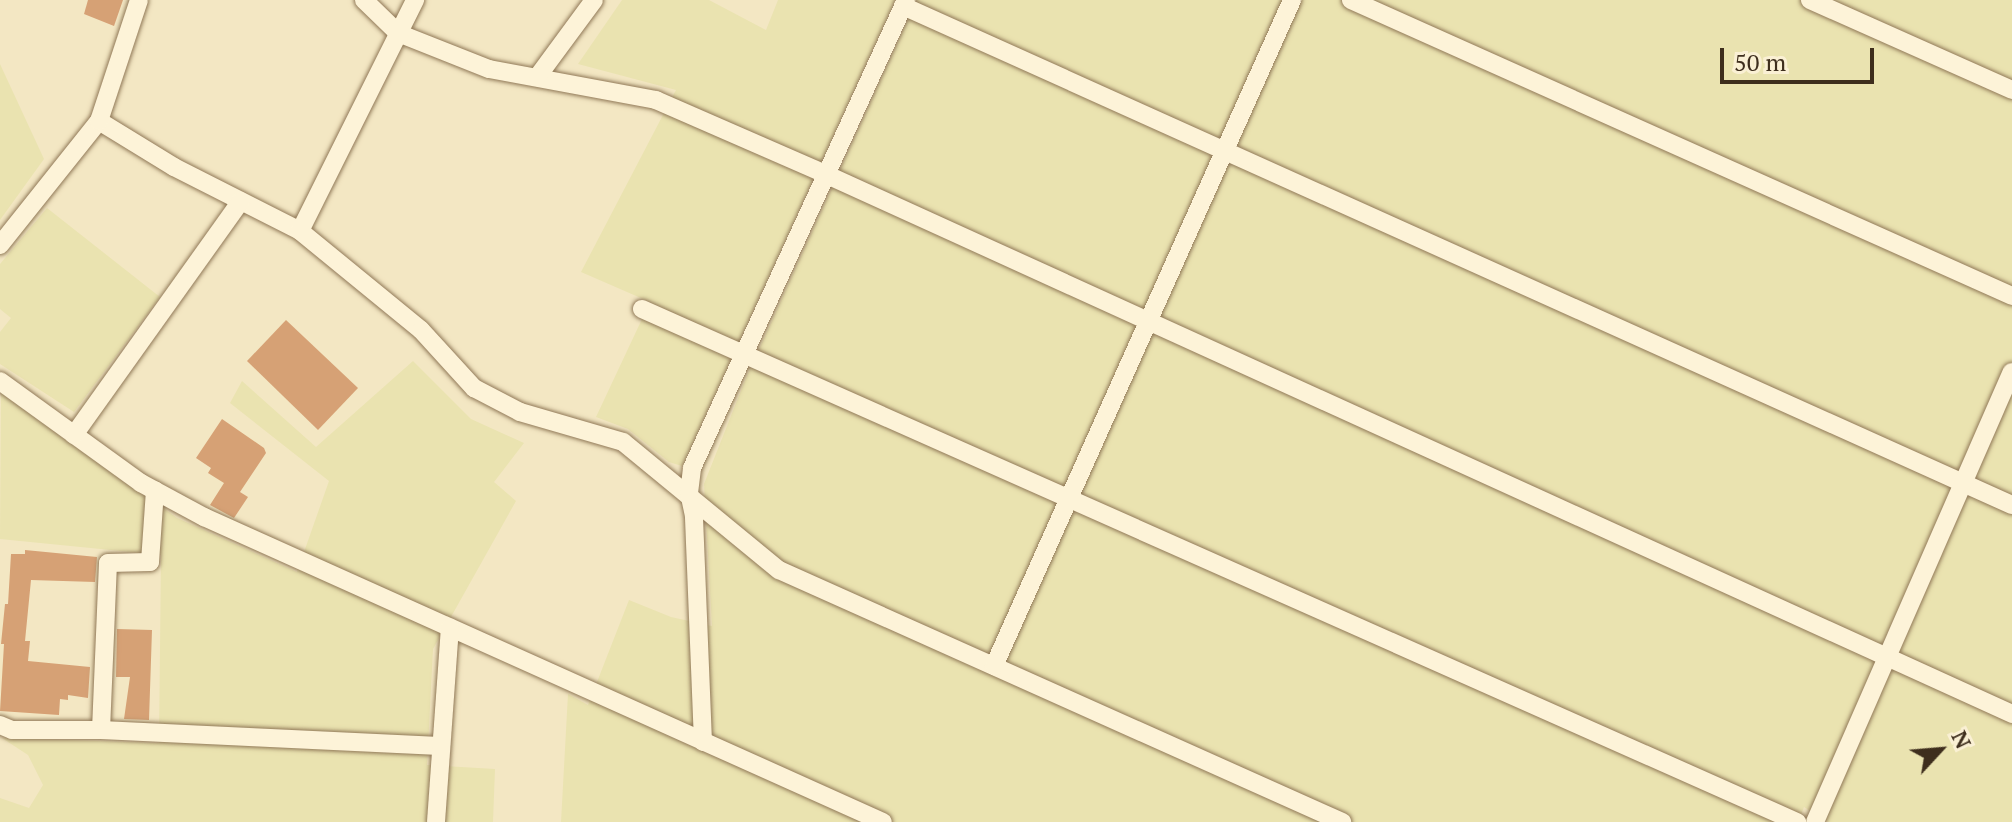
<!DOCTYPE html>
<html>
<head>
<meta charset="utf-8">
<style>
	body { margin:0 }
	#map { position:relative; width:2012px; height:822px; overflow:hidden; background:#f3e7c3; font-family:"PT Serif",serif }
	div>[style] { position:absolute }
	[style*='--x'] { left:calc(var(--x)*1px); top:calc(var(--y)*1px); width:calc(var(--w)*1px); rotate:calc(var(--a)*1deg) }
	.farmland>* { inset:0; background:#eae3b0 }
	.building>* { inset:0; background:#d6a175 }
	.roads { filter:drop-shadow(0 0 2px #907857) drop-shadow(0 0 2px #907857) }
	.minor>* { height:18px; margin:-9px; padding:0 9px; transform-origin:9px; border-radius:9px; background:#fdf3d8 }
	span { translate:-50% -50%; white-space:nowrap; text-align:center; line-height:1.15; -webkit-text-stroke:8px #faf0d4; paint-order:stroke }
	.north { position:absolute; left:1900px; top:710px; width:80px; height:80px; -webkit-text-stroke:6px #faf0d4; paint-order:stroke; rotate:64deg; font-size:22px; font-weight:700; line-height:32px; text-align:center; color:#3e2e1d }
	.north::after { content:''; display:block; margin:auto; width:28px; height:36px; background:#3e2e1d; clip-path:polygon(50% 0,100% 100%,50% 72%,0 100%) }
	.scale { position:absolute; left:1720px; top:48px; width:154px; height:36px; box-sizing:border-box; border:4px solid #3e2e1d; border-top:0; padding-left:10px; font-size:24px; line-height:28px; white-space:nowrap; color:#3e2e1d; -webkit-text-stroke:6px #faf0d4; paint-order:stroke }
</style>
</head>
<body>
<div id="map">
	<div class="farmland">
		<i style="clip-path:polygon(622px 0,709px 0,766px 30px,778px 0,895px 0,682px 466px,669px 462px,628px 429px,596px 417px,650px 302px,581px 272px,676px 90px,578px 64px)"></i>
		<i style="clip-path:polygon(917px 0,2012px 0,2012px 822px,1828px 822px,1804px 807px,1798px 822px,561px 822px,568px 694px,588px 705px,629px 600px,671px 617px,712px 626px,704px 484px,746px 378px)"></i>
		<i style="clip-path:polygon(0 64px,44px 159px,0 220px)"></i>
		<i style="clip-path:polygon(47px 208px,160px 297px,74px 412px,0 364px,0 332px,11px 318px,0 309px,0 264px)"></i>
		<i style="clip-path:polygon(413px 361px,471px 419px,524px 443px,494px 482px,516px 501px,433px 649px,427px 765px,495px 769px,493px 822px,0 822px,0 798px,29px 808px,43px 785px,28px 755px,2px 738px,159px 743px,161px 555px,0 539px,1px 392px,177px 518px,297px 572px,329px 481px,230px 403px,242px 381px,316px 447px)"></i>
	</div>
	<div class="building">
		<i style="clip-path:polygon(88px 0,123px 0,114px 26px,84px 14px)"></i>
		<i style="clip-path:polygon(286px 320px,358px 388px,318px 430px,247px 361px)"></i>
		<i style="clip-path:polygon(222px 419px,264px 448px,266px 453px,240px 492px,248px 497px,234px 518px,210px 505px,224px 483px,208px 473px,211px 468px,196px 458px)"></i>
		<i style="clip-path:polygon(25px 550px,97px 557px,95px 582px,31px 580px,25px 641px,30px 641px,28px 661px,90px 667px,88px 698px,68px 695px,68px 700px,60px 699px,59px 715px,0 711px,4px 644px,1px 644px,5px 604px,8px 604px,11px 554px,25px 554px)"></i>
		<i style="clip-path:polygon(117px 629px,152px 630px,149px 720px,124px 719px,130px 677px,116px 677px)"></i>
	</div>
	<div class="roads">
		<div class="minor">
			<i style="--x:364;--y:0;--w:47;--a:44.1"></i>
			<i style="--x:398;--y:33;--w:98;--a:21.6"></i>
			<i style="--x:489;--y:69;--w:170;--a:10.5"></i>
			<i style="--x:656;--y:100;--w:184;--a:23.6"></i>
			<i style="--x:825;--y:174;--w:1304;--a:24.46"></i>
			<i style="--x:1351;--y:0;--w:724;--a:24.12"></i>
			<i style="--x:1810;--y:0;--w:221;--a:24"></i>
			<i style="--x:903;--y:6;--w:1216;--a:24.23"></i>
			<i style="--x:538;--y:76;--w:94;--a:-53.6"></i>
			<i style="--x:99;--y:121;--w:88;--a:31.5"></i>
			<i style="--x:174;--y:167;--w:141;--a:26.9"></i>
			<i style="--x:300;--y:231;--w:156;--a:39.3"></i>
			<i style="--x:421;--y:330;--w:79;--a:47.6"></i>
			<i style="--x:474;--y:388;--w:52;--a:27.6"></i>
			<i style="--x:520;--y:412;--w:107;--a:16.2"></i>
			<i style="--x:623;--y:442;--w:202;--a:39.4"></i>
			<i style="--x:779;--y:570;--w:617;--a:24.11"></i>
			<i style="--x:300;--y:231;--w:258;--a:-63.5"></i>
			<i style="--x:0;--y:245;--w:159;--a:-51.4"></i>
			<i style="--x:99;--y:121;--w:127;--a:-71.7"></i>
			<i style="--x:642;--y:309;--w:1264;--a:23.95"></i>
			<i style="--x:0;--y:381;--w:174;--a:35.9"></i>
			<i style="--x:141;--y:483;--w:72;--a:28.4"></i>
			<i style="--x:204;--y:517;--w:744;--a:24.19"></i>
			<i style="--x:74;--y:435;--w:287;--a:-54.5"></i>
			<i style="--x:994;--y:666;--w:730;--a:-65.89"></i>
			<i style="--x:0;--y:725;--w:13;--a:23"></i>
			<i style="--x:12;--y:730;--w:89;--a:0"></i>
			<i style="--x:101;--y:730;--w:339;--a:2.7"></i>
			<i style="--x:101;--y:730;--w:167;--a:-87.6"></i>
			<i style="--x:108;--y:563;--w:42;--a:-1.4"></i>
			<i style="--x:150;--y:562;--w:72;--a:-86"></i>
			<i style="--x:703;--y:742;--w:226;--a:-92.3"></i>
			<i style="--x:694;--y:516;--w:24;--a:-102"></i>
			<i style="--x:689;--y:493;--w:25;--a:-83"></i>
			<i style="--x:692;--y:468;--w:515;--a:-65.43"></i>
			<i style="--x:436;--y:822;--w:195;--a:-85.9"></i>
			<i style="--x:1815;--y:822;--w:491;--a:-66.4"></i>
		</div>
	</div>
	<div class="north">N</div>
	<div class="scale">50 m</div>
</div>
</body>
</html>
